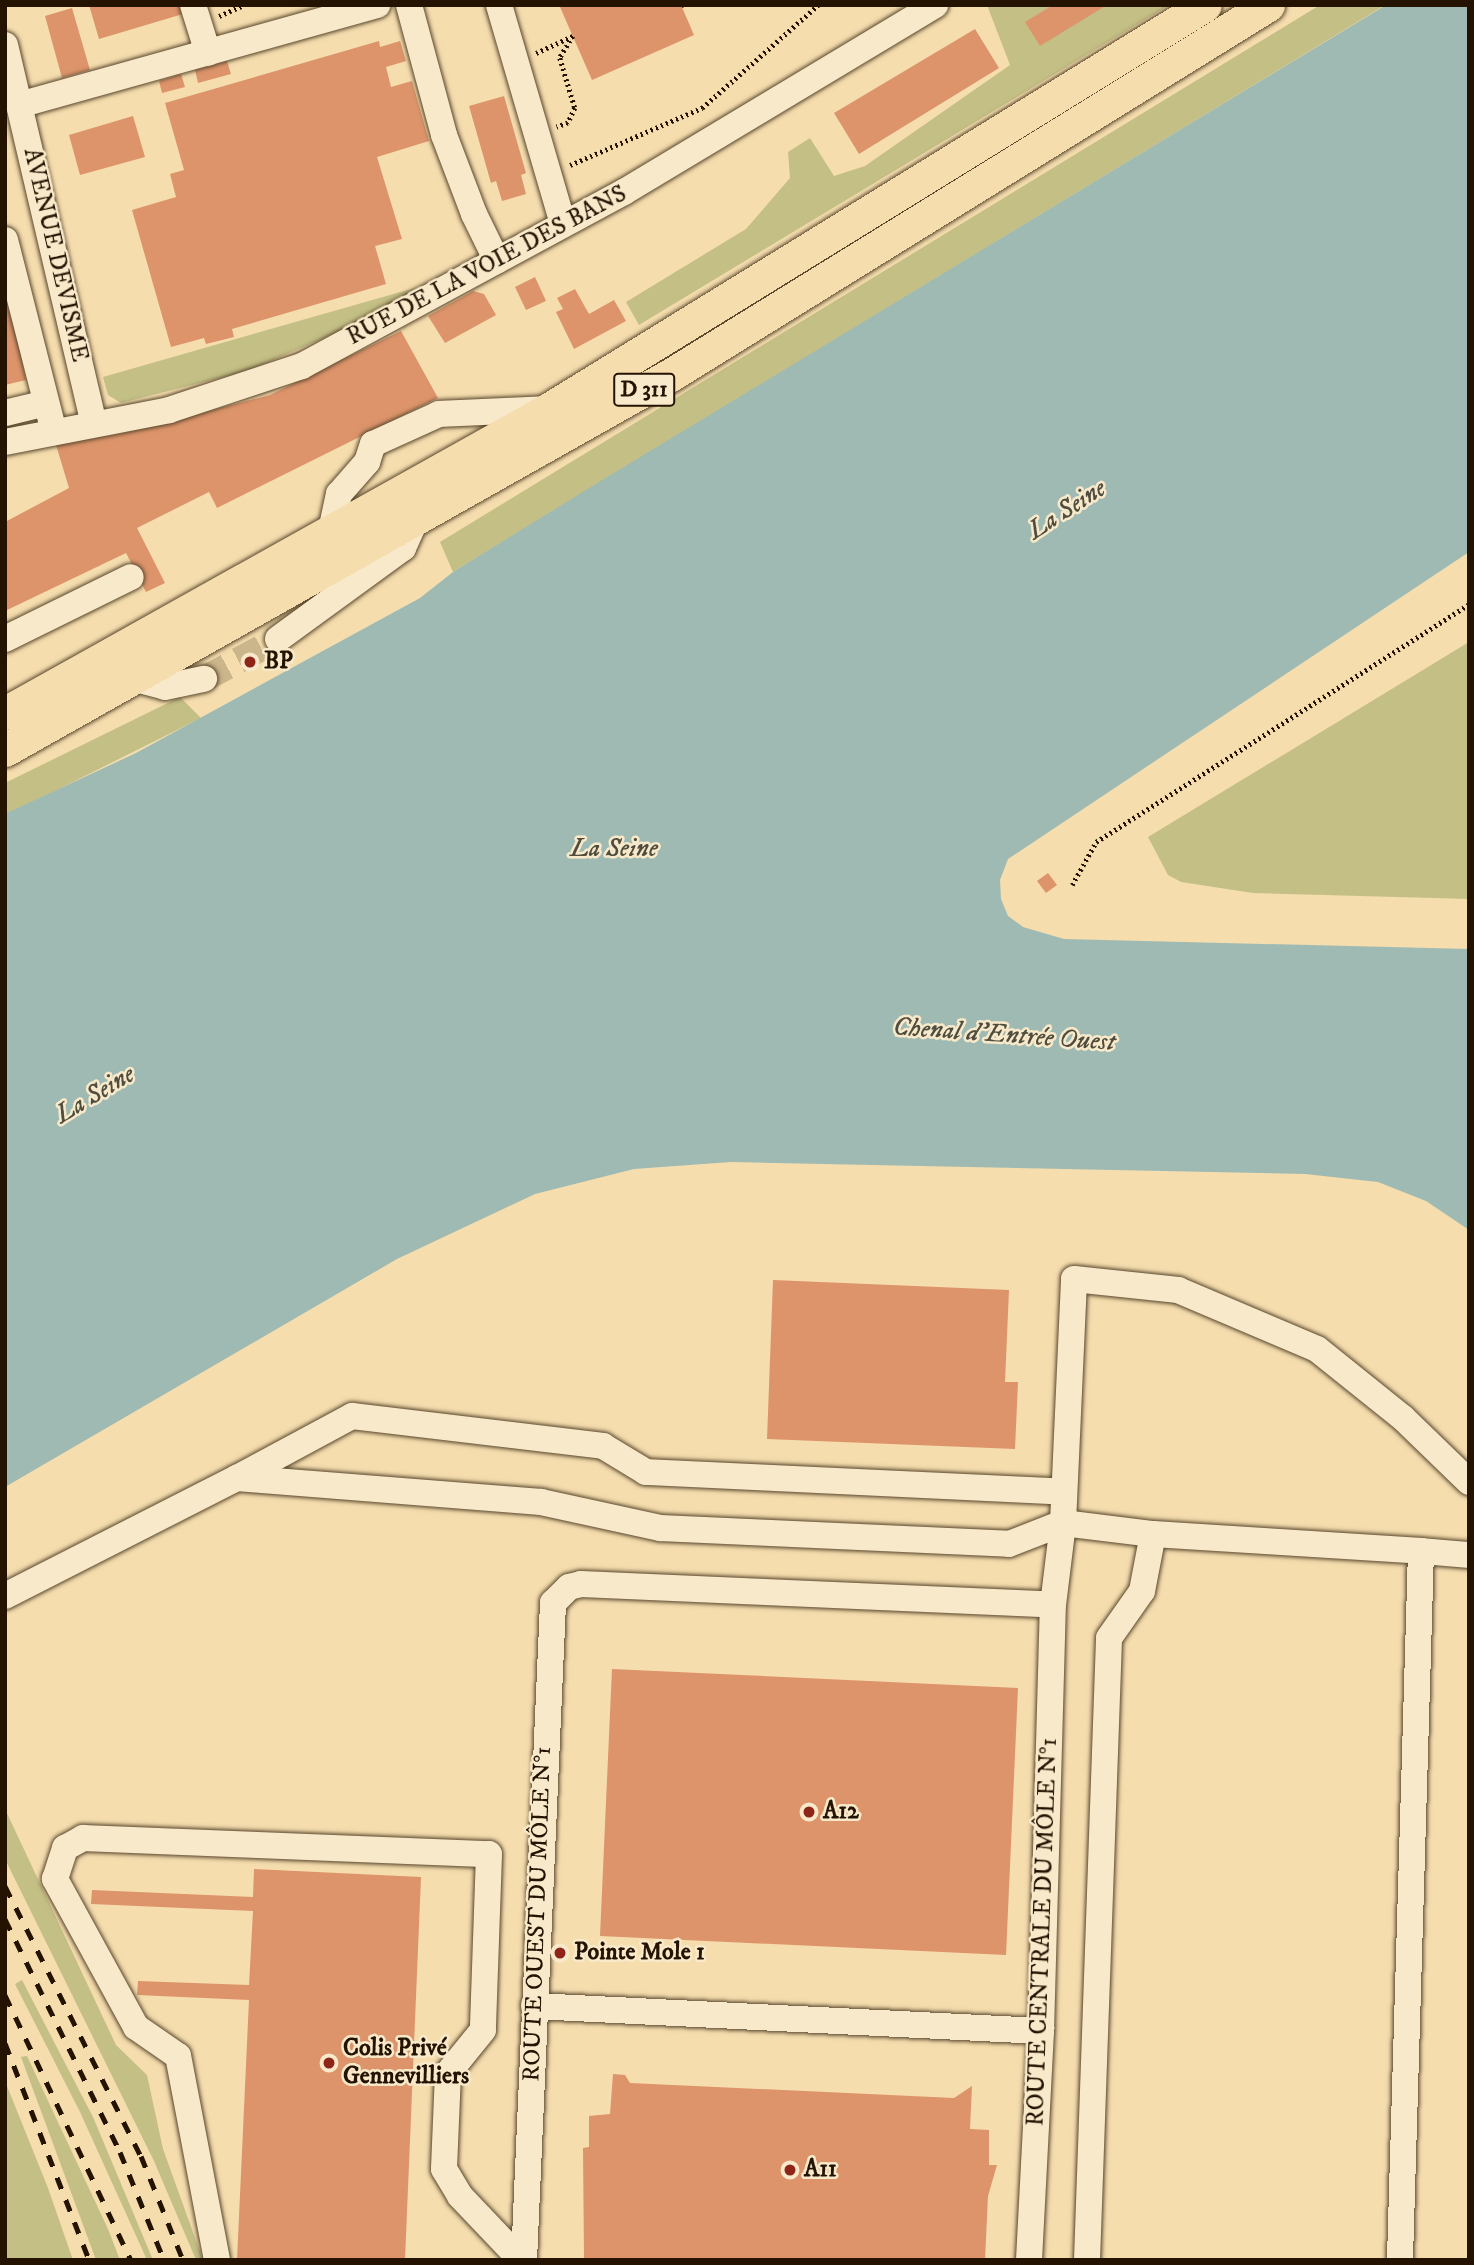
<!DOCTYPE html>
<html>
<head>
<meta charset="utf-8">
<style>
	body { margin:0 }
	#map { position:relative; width:1474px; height:2265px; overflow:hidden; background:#f5ddae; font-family:"IM FELL DW Pica",serif }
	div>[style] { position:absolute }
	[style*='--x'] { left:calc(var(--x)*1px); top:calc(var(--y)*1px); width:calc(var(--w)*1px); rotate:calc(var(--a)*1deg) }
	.green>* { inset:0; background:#c4bf85 }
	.water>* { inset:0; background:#9fbab3 }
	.building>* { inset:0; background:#dd946b }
	.minor-tunnel>* { height:26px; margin-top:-13px; transform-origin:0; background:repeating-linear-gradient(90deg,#cbb58b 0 26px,transparent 0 39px) }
	.path>* { height:4.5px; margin-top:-2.25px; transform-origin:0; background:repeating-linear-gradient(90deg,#241300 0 2px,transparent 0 5.5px) }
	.roads { filter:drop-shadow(0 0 2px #58462c) drop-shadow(0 0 2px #58462c) }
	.minor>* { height:26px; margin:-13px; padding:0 13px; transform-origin:13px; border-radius:13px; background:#f8e9ca }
	.major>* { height:33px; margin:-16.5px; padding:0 16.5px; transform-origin:16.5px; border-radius:16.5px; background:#f5ddae }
	.rail>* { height:5px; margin-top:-2.5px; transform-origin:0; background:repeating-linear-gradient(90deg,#241300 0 12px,transparent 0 24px) }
	.dots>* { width:19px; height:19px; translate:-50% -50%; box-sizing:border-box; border:4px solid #f8e9ca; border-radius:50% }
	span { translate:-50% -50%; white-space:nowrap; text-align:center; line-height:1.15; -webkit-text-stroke:5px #f8e9ca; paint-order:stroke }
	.shield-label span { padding:2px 5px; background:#f8e9ca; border:2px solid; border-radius:5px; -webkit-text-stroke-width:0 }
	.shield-label { font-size:23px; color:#241300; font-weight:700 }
	.street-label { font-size:24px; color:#241300 }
	.poi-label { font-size:24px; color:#241300; font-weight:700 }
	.left { translate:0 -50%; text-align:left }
	.water-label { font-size:26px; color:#4f4d3f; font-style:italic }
	.frame { position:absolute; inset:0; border:7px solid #241300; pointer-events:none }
</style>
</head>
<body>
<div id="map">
	<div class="green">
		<i style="clip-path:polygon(987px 5px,1169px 5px,639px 325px,626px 302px,746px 229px,790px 178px,788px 152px,810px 138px,834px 176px,865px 166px,1010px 65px)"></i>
		<i style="clip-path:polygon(1320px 5px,1385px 5px,453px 572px,440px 542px)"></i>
		<i style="clip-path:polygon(425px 285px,368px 319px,247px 371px,121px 403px,108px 395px,103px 377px)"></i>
		<i style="clip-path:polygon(1469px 642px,1469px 899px,1253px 893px,1181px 882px,1168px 875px,1148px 837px)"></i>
		<i style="clip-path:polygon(180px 697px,201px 718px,5px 816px,5px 783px)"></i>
		<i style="clip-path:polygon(5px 1809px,116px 2045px,147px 2075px,163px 2149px,203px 2260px,196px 2260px,154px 2161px,5px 1859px)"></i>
		<i style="clip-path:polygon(22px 1980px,93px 2117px,153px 2260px,147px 2260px,80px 2112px,15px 1984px)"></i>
		<i style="clip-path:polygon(27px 2056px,108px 2229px,120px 2260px,96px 2260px,21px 2057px)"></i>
		<i style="clip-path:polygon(5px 2081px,48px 2188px,73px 2260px,5px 2260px)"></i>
	</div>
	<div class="water">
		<i style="clip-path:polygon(1386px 5px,1469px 5px,1469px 552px,1008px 859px,1000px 880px,1001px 899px,1008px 916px,1023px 927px,1064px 939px,1469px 949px,1469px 1230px,1426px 1201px,1378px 1182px,1305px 1174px,731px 1162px,634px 1169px,535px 1194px,397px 1259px,5px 1487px,5px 814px,136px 753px,420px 598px,453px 572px,599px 482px)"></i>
	</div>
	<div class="building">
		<i style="clip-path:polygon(89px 5px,181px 5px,183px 14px,99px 39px)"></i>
		<i style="clip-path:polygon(681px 5px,694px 35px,592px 80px,560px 7px)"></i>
		<i style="clip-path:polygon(1053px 5px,1107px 5px,1040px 46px,1025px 22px)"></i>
		<i style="clip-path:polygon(72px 8px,90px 70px,62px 78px,45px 16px)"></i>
		<i style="clip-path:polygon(975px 29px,999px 68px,859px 154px,834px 113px)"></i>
		<i style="clip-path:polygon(379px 41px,380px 47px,400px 41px,406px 61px,386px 67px,391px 87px,412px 81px,429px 141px,377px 157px,402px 239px,375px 246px,386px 284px,232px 329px,234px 337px,206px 344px,204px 338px,171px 347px,132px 210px,176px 197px,170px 174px,184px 170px,165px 103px)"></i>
		<i style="clip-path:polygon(227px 61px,231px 74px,198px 83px,195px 70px)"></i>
		<i style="clip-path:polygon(181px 74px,185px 87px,162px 93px,159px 81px)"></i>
		<i style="clip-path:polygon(504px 96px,526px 173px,521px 175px,526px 194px,502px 201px,496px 181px,491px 183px,469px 106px)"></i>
		<i style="clip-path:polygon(133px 116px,145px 157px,80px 175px,69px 135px)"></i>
		<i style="clip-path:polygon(535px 277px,546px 301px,526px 310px,515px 287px)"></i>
		<i style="clip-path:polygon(575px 289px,589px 314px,614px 300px,626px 321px,574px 349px,556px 312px,563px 309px,557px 298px)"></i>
		<i style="clip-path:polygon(473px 291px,484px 294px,496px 315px,445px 343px,428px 316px)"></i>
		<i style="clip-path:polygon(9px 297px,26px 380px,5px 385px,5px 298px)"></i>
		<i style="clip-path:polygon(401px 331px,438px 398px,217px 508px,209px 492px,137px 528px,165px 583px,146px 592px,126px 553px,5px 611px,5px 522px,69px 488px,56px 445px,123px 433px,270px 395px)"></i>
		<i style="clip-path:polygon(1048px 873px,1057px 885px,1046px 893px,1037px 881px)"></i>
		<i style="clip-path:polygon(773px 1280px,1009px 1290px,1005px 1382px,1018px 1382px,1015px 1449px,767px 1439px)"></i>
		<i style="clip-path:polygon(612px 1669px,1018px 1688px,1006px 1955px,600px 1936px)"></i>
		<i style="clip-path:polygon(254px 1869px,421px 1877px,405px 2260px,237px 2260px,249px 2000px,137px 1995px,138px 1981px,249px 1985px,253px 1911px,91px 1904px,92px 1890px,253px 1897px)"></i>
		<i style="clip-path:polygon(613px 2074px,625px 2075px,630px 2083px,954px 2098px,972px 2086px,970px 2129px,989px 2130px,989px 2165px,997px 2165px,988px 2196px,985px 2260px,584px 2260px,583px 2148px,589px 2147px,589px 2116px,610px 2114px)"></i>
	</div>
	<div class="minor-tunnel">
		<i style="--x:204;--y:679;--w:84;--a:-28.4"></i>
	</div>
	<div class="path">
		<i style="--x:681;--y:6;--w:1;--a:-45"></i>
		<i style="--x:219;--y:16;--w:27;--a:-24"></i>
		<i style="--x:536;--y:53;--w:41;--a:-24.7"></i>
		<i style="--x:573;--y:36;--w:26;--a:121"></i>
		<i style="--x:560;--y:58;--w:52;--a:73.3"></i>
		<i style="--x:575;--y:108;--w:17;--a:115"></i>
		<i style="--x:568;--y:123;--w:12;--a:160"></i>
		<i style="--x:570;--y:165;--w:144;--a:-23.4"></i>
		<i style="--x:702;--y:108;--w:155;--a:-41.6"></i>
		<i style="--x:1072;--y:885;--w:49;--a:-60.8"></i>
		<i style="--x:1096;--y:842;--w:442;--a:-32.5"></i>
	</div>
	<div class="roads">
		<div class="minor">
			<i style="--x:193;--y:5;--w:50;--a:72.6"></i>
			<i style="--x:409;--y:5;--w:135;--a:74.9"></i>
			<i style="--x:444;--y:135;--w:85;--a:69.2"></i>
			<i style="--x:474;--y:214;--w:52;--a:63.9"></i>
			<i style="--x:499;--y:5;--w:228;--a:73.7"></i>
			<i style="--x:5;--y:45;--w:389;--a:76.8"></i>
			<i style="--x:19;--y:105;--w:372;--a:-15.6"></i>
			<i style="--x:5;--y:240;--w:198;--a:75.7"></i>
			<i style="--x:5;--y:413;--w:42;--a:-13.7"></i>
			<i style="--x:5;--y:442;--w:167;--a:-11"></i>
			<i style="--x:169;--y:410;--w:140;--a:-18.3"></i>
			<i style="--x:302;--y:366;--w:366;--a:-28.4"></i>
			<i style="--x:624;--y:192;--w:363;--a:-31"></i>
			<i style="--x:331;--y:531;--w:38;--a:-78"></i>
			<i style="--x:339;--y:494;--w:43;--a:-48.8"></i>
			<i style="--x:367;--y:462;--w:19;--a:-72"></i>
			<i style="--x:373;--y:444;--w:72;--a:-24.4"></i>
			<i style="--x:439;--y:414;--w:110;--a:-2.6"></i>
			<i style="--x:5;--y:639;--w:140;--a:-26.2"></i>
			<i style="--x:278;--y:639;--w:155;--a:-36.1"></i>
			<i style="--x:403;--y:548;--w:30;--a:-66"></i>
			<i style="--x:132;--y:678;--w:34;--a:15"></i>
			<i style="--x:165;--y:687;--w:40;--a:-12"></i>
			<i style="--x:237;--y:1478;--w:131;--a:-28.3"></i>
			<i style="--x:352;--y:1416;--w:253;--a:6.8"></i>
			<i style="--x:603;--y:1446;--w:50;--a:31.2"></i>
			<i style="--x:646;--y:1472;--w:418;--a:2.7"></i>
			<i style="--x:1421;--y:1551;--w:48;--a:4.8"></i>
			<i style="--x:5;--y:1596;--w:260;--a:-27"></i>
			<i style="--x:237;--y:1478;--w:305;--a:4.5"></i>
			<i style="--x:541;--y:1502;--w:122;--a:12.3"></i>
			<i style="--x:660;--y:1528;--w:349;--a:2.6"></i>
			<i style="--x:1009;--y:1544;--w:58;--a:-21.3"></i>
			<i style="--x:1063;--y:1523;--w:244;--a:-87.4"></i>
			<i style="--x:1074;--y:1279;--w:105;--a:6"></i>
			<i style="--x:1178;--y:1290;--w:151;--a:23"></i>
			<i style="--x:1317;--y:1349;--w:110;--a:38.7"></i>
			<i style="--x:1403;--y:1418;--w:92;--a:44.1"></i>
			<i style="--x:534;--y:2006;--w:508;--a:2.82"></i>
			<i style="--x:217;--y:2260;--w:208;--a:-100.8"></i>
			<i style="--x:178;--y:2056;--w:51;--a:-145.4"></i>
			<i style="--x:136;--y:2027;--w:169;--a:-118.7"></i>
			<i style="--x:55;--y:1879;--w:33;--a:-72"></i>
			<i style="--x:65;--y:1848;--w:21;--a:-29"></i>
			<i style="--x:83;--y:1838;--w:406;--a:2.3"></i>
			<i style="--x:489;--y:1854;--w:176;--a:92"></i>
			<i style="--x:483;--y:2030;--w:55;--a:129.1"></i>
			<i style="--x:448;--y:2073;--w:96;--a:92.4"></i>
			<i style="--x:444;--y:2169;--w:31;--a:59"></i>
			<i style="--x:460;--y:2196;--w:88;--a:46.4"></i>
			<i style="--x:524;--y:2260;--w:658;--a:-87.47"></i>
			<i style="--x:553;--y:1603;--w:23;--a:-45"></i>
			<i style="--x:569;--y:1587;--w:12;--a:-14"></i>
			<i style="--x:581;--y:1584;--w:472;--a:2.5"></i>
			<i style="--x:1029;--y:2260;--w:229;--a:-87"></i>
			<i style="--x:1041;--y:2031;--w:426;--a:-88.4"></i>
			<i style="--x:1053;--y:1605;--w:83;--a:-83"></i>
			<i style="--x:1063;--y:1523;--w:91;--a:7"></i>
			<i style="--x:1153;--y:1534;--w:269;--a:3.6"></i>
			<i style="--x:1421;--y:1551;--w:709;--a:91.7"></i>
			<i style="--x:1087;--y:2260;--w:622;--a:-87.97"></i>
			<i style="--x:1109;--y:1638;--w:57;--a:-54.9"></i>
			<i style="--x:1142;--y:1591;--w:58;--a:-79.1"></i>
		</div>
		<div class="major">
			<i style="--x:5;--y:713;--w:623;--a:-29.2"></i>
			<i style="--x:549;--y:409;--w:770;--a:-31.63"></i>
			<i style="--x:5;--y:750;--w:766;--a:-29.41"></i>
			<i style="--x:672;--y:374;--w:701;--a:-31.76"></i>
		</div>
	</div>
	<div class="rail">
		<i style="--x:5;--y:1886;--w:302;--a:63.3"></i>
		<i style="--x:141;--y:2156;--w:112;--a:68"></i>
		<i style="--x:5;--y:1919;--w:260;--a:63.7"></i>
		<i style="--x:120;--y:2152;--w:117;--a:67.8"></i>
		<i style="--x:5;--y:1995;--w:293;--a:64.6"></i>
		<i style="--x:5;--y:2043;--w:233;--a:68.8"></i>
	</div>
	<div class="dots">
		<i style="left:250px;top:662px;background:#8f2418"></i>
		<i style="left:809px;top:1812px;background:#8f2418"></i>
		<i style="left:560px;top:1953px;background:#8f2418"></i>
		<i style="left:329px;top:2063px;background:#8f2418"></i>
		<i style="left:790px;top:2170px;background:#8f2418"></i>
	</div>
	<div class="shield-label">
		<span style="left:644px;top:390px">D 311</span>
	</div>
	<div class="street-label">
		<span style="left:55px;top:255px;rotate:77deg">AVENUE DEVISME</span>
		<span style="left:487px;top:266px;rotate:-28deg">RUE DE LA VOIE DES BANS</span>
		<span style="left:538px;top:1914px;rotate:-88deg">ROUTE OUEST DU MÔLE N°1</span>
		<span style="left:1043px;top:1932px;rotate:-88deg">ROUTE CENTRALE DU MÔLE N°1</span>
	</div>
	<div class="poi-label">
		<span class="left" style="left:264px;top:662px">BP</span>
		<span class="left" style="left:823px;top:1812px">A12</span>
		<span class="left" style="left:574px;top:1953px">Pointe Mole 1</span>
		<span class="left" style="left:343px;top:2063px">Colis Privé<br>Gennevilliers</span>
		<span class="left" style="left:804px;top:2170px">A11</span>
	</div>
	<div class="water-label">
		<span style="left:1067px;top:510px;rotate:-33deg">La Seine</span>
		<span style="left:614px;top:849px">La Seine</span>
		<span style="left:1004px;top:1035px;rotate:4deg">Chenal d'Entrée Ouest</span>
		<span style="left:95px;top:1095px;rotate:-31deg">La Seine</span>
	</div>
	<div class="frame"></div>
</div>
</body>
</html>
